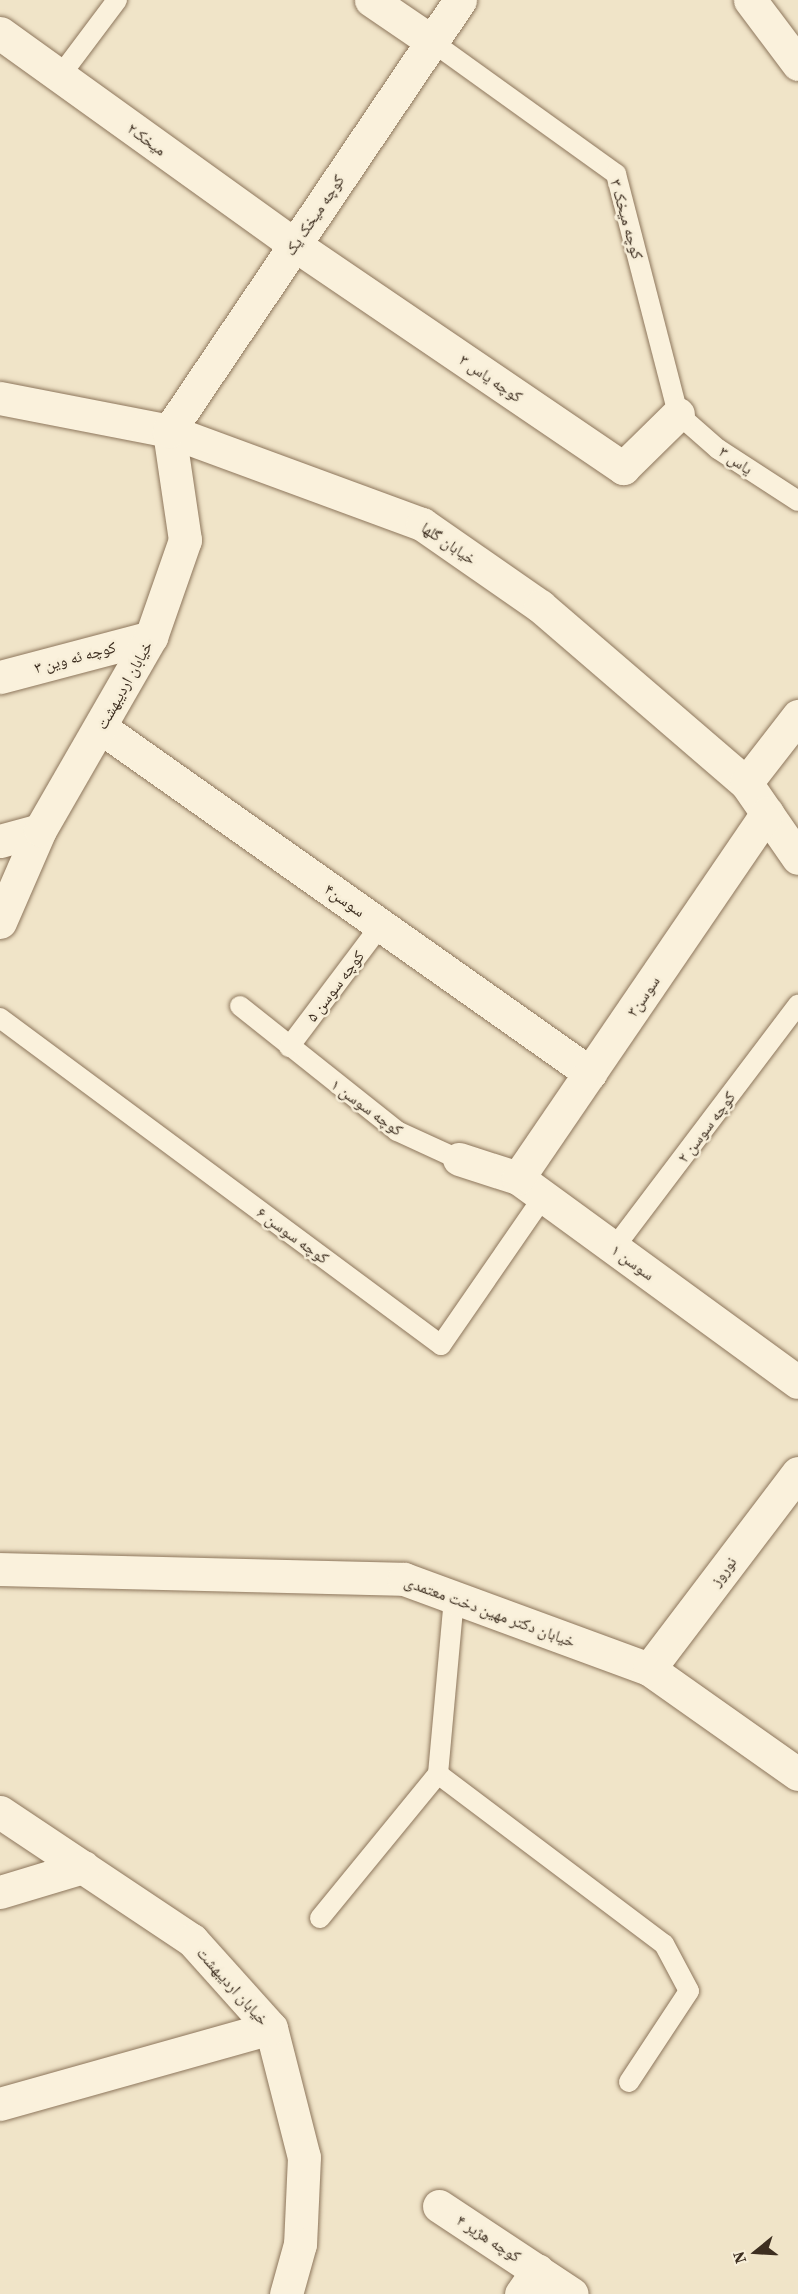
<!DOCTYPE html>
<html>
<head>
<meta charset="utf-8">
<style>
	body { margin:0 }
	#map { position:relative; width:798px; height:2294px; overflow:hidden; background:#f0e4c8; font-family:"Source Serif 4","Noto Naskh Arabic",serif }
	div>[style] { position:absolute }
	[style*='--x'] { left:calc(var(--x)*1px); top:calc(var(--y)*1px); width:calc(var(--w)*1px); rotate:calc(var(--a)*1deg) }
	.roads { filter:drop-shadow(0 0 2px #8d765c) drop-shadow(0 0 2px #8d765c) }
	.lane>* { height:20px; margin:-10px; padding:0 10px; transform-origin:10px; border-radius:10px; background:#faf1dc }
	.street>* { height:33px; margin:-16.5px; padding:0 16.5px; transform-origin:16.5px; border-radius:16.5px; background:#faf1dc }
	.secondary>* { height:33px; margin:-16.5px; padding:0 16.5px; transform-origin:16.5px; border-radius:16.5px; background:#faf1dc }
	span { translate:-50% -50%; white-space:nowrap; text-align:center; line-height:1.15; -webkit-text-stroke:5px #f7eed8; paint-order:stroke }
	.street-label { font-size:16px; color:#3d2e20 }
	.north { position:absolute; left:726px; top:2222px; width:60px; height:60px; -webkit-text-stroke:4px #f7eed8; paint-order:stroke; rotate:252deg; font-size:16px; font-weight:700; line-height:24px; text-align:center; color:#3d2e20 }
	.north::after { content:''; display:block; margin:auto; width:21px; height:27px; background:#3d2e20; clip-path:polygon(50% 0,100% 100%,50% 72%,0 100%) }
</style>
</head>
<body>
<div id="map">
	<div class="roads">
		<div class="lane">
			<i style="--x:431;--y:41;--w:228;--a:35.7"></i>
			<i style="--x:616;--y:174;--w:248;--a:75.5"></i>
			<i style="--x:678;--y:414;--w:53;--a:41.2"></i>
			<i style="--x:718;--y:449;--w:95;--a:33"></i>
			<i style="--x:60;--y:76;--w:95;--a:-53.1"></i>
			<i style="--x:240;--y:1006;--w:201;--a:38.5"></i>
			<i style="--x:397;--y:1131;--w:77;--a:24.6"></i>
			<i style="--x:0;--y:1018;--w:549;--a:36.56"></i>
			<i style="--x:441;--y:1345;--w:180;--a:-55.4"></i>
			<i style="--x:543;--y:1197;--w:9;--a:-153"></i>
			<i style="--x:289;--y:1047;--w:153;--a:-53"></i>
			<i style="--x:614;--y:1248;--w:305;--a:-52.9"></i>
			<i style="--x:438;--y:1774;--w:283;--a:37"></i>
			<i style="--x:664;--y:1944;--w:53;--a:62"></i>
			<i style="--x:689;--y:1991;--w:109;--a:123.4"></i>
			<i style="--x:320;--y:1918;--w:186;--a:-50.7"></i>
			<i style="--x:438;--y:1774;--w:178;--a:-84.8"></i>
		</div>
		<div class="street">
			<i style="--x:371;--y:0;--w:73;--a:34.3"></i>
			<i style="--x:0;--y:33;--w:363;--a:35.7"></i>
			<i style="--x:295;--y:245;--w:397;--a:34.2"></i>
			<i style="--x:623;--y:468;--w:77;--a:-44.5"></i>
			<i style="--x:0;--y:398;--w:172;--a:11"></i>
			<i style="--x:169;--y:431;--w:270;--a:20.2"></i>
			<i style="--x:422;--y:524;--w:144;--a:34.8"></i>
			<i style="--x:540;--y:606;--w:272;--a:40.7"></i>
			<i style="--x:746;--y:783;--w:91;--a:55.3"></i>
			<i style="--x:0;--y:677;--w:156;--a:-14.8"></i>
			<i style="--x:100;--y:727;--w:600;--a:35.23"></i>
			<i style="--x:746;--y:783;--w:85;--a:-52.2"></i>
			<i style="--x:0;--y:841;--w:41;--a:-15.4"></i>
			<i style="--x:0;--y:922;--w:100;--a:-66.5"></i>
			<i style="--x:40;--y:830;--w:223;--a:-60.1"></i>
			<i style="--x:151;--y:637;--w:103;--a:-70.7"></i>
			<i style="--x:185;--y:540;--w:110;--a:-98.4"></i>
			<i style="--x:169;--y:431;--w:520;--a:-55.97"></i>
			<i style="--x:459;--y:1159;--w:62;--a:17.9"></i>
			<i style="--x:518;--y:1178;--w:346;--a:36.1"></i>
			<i style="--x:518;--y:1178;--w:442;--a:-55.7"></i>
			<i style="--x:0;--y:1569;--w:404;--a:1.4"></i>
			<i style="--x:404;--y:1579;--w:261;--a:20.2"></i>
			<i style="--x:649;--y:1669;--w:182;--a:35.2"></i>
			<i style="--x:649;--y:1669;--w:246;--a:-52.8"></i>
			<i style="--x:0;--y:1812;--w:231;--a:33.7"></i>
			<i style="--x:192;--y:1940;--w:118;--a:48.1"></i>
			<i style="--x:271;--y:2028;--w:133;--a:75.7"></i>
			<i style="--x:304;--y:2157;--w:87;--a:92.6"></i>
			<i style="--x:300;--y:2244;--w:52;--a:105.6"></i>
			<i style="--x:0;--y:1892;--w:87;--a:-16.8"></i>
			<i style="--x:0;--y:2104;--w:281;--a:-15.7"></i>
			<i style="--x:439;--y:2206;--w:159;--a:33.5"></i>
			<i style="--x:521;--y:2294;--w:29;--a:-55"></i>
		</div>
		<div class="secondary">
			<i style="--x:750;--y:0;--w:80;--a:53.1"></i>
		</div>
	</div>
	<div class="street-label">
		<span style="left:147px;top:139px;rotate:36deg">میخک۲</span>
		<span style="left:314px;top:215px;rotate:-56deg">کوچه میخک یک</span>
		<span style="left:627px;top:219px;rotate:74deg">کوچه میخک ۳</span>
		<span style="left:491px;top:378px;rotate:34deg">کوچه یاس ۳</span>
		<span style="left:736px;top:460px;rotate:34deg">یاس ۳</span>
		<span style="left:449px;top:543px;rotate:34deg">خیابان گلها</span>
		<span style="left:75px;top:657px;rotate:-15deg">کوچه ئه وین ۳</span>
		<span style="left:124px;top:685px;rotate:-61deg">خیابان اردیبهشت</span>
		<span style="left:345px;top:900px;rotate:35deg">سوسن۴</span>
		<span style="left:335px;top:986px;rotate:-53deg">کوچه سوسن ۵</span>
		<span style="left:643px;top:996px;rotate:-56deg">سوسن۳</span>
		<span style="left:367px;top:1107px;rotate:36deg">کوچه سوسن ۱</span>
		<span style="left:706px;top:1127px;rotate:-53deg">کوچه سوسن ۲</span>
		<span style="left:293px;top:1235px;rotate:36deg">کوچه سوسن ۶</span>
		<span style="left:633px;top:1262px;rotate:36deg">سوسن ۱</span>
		<span style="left:723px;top:1571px;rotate:-53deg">نوروز</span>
		<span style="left:490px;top:1611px;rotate:20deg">خیابان دکتر مهین دخت معتمدی</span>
		<span style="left:233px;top:1986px;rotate:48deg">خیابان اردیبهشت</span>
		<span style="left:489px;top:2238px;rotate:33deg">کوچه هژیر ۴</span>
	</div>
	<div class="north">N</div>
</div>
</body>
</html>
